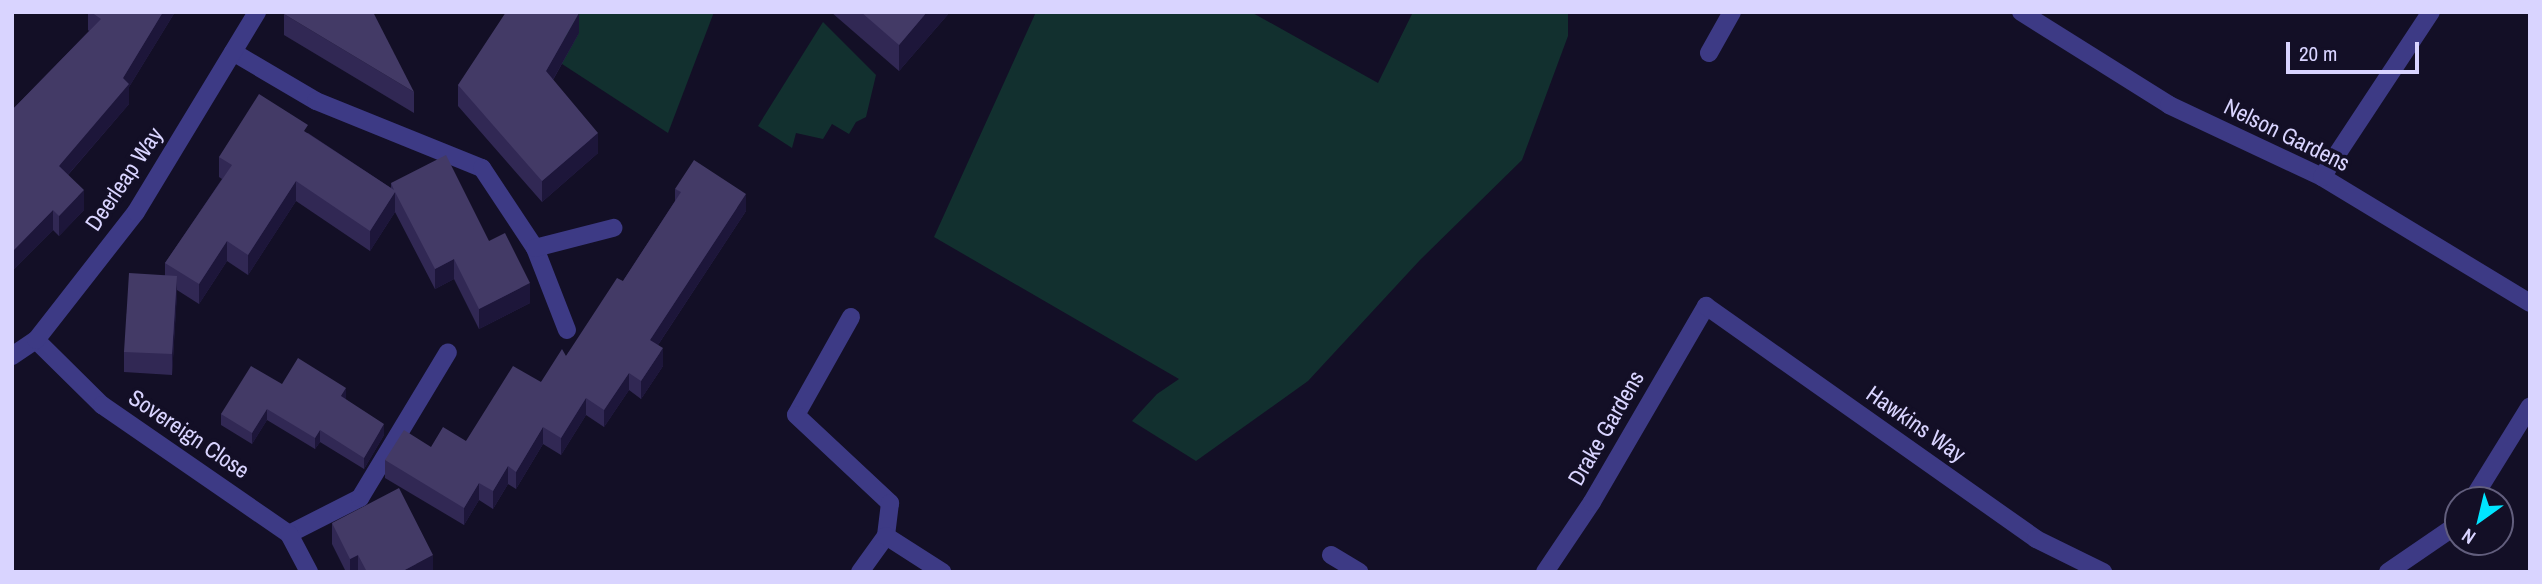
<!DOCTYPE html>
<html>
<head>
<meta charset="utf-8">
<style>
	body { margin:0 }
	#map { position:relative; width:2542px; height:584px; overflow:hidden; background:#130f26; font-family:"Archivo Narrow",sans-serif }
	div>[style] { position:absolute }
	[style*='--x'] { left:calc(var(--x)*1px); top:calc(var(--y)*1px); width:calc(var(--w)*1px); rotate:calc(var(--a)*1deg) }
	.green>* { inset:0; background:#12302f }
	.service>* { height:18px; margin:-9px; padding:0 9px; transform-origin:9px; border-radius:9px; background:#3d3a85 }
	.minor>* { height:18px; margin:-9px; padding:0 9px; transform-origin:9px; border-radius:9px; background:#3d3a85 }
	.wall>* { inset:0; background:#312854 }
	.shaded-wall>* { inset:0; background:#1d163a }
	.building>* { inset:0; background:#433a66 }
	span { translate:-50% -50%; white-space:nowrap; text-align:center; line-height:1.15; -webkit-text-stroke:7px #130f26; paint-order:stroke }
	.street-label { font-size:23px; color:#d9d4ff }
	.frame { position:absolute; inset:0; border:14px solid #d9d4ff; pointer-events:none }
	.north { position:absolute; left:2444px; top:486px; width:70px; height:70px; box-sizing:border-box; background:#130f26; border:2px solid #625e7d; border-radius:50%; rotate:214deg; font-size:19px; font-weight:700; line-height:28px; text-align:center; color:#d9d4ff }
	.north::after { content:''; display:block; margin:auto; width:24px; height:32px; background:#00e5ff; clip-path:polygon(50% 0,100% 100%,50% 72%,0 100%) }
	.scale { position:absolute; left:2286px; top:42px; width:133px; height:32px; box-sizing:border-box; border:4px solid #d9d4ff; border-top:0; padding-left:9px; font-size:21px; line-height:24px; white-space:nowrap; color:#d9d4ff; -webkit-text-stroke:5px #130f26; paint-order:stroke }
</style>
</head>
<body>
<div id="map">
	<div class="green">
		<i style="clip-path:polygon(525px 12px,714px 12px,668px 133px,516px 34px)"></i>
		<i style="clip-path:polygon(1036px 12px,1251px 12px,1378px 83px,1413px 12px,1568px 12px,1568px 36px,1522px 160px,1420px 260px,1308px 381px,1196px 461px,1132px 421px,1157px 394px,1179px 379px,934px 237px)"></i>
		<i style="clip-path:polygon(823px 22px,876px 75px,866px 117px,856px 122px,849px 134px,832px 124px,823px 139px,796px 133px,792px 148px,758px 126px)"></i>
	</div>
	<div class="service">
		<i style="--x:233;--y:52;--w:96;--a:30.6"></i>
		<i style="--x:316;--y:101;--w:179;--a:22"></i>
		<i style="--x:482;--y:168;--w:96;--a:56.5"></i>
		<i style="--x:535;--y:248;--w:88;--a:68.7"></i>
		<i style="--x:535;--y:248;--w:81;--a:-14.4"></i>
		<i style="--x:851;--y:317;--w:112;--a:119.3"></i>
		<i style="--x:796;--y:415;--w:129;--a:43.1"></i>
		<i style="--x:890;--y:503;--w:33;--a:97"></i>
		<i style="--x:289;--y:534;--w:80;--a:-26.9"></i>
		<i style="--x:360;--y:498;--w:170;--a:-58.9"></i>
	</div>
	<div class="minor">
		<i style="--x:2021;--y:12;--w:175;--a:32.1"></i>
		<i style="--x:2169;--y:105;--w:169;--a:25.2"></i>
		<i style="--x:2322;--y:177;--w:243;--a:31.2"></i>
		<i style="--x:1709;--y:53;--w:47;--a:-60.7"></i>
		<i style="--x:2322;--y:177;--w:198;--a:-56.6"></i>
		<i style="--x:36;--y:340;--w:93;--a:44.6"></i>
		<i style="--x:102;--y:405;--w:227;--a:34.6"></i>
		<i style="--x:289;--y:534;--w:43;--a:62.2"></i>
		<i style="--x:12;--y:356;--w:29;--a:-34"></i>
		<i style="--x:36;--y:340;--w:162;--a:-52"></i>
		<i style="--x:136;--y:212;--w:234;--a:-58.8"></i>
		<i style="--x:2472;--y:500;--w:110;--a:-58.3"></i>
		<i style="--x:1331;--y:555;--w:33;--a:31"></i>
		<i style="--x:860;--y:572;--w:44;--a:-54.2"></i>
		<i style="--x:886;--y:536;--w:67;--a:32.7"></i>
		<i style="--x:1545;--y:572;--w:84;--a:-56.1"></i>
		<i style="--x:1592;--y:502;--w:227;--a:-59.8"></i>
		<i style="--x:1706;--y:306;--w:404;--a:35.2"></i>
		<i style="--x:2036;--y:539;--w:75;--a:26.2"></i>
		<i style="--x:2388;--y:572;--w:85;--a:-34.4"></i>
	</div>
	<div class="wall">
		<i style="clip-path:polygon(88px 12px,175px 12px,129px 87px,129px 104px,68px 175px,84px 210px,59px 236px,53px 230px,12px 271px,12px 110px,89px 31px,88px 30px)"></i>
		<i style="clip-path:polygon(831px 12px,950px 12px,899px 71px)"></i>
		<i style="clip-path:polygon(284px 14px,414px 92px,414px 113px,284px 35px)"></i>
		<i style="clip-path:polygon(579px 33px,553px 80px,598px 153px,542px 202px,458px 106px,458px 85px)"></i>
		<i style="clip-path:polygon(308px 133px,391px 188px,391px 183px,489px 241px,530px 303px,479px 329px,454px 279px,435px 289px,395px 212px,370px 251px,296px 201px,248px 275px,227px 261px,199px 304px,177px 290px,172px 375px,124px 372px,124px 352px,165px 275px,165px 263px,222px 179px,219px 177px,219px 157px)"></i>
		<i style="clip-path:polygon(675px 189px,746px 211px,658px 345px,663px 366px,641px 399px,629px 390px,604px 427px,586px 415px,561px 455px,543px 444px,516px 489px,508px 484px,493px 509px,479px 500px,464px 525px,385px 478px,385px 460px,431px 447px,466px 441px,541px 382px,566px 356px,623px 281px,675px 201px)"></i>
		<i style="clip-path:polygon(282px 384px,346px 400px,384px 435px,364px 469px,320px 442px,315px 449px,267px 420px,252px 444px,221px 425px,221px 414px)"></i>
		<i style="clip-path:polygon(332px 523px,433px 572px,346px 572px,332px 544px)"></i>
	</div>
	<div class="shaded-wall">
		<i style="clip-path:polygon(163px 12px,175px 12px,129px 87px,129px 104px,59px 185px,59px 166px,123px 78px)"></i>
		<i style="clip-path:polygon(927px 12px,950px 12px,899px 71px,899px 45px)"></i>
		<i style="clip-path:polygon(579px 13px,579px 33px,546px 92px,546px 71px)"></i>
		<i style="clip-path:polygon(598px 133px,598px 153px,542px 202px,542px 181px)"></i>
		<i style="clip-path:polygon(296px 181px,296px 201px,248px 275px,248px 255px)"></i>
		<i style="clip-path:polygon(84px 190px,84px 210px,59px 236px,59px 216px)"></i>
		<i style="clip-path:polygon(395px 192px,395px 212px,370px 251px,370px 231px)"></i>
		<i style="clip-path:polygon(746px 194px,746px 211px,650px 357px,650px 340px)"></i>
		<i style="clip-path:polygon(53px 210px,53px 230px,12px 271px,12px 252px)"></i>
		<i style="clip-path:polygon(227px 241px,227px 261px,199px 304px,199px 284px)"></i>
		<i style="clip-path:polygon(454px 259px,454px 279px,435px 289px,435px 269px)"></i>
		<i style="clip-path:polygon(177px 276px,177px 296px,172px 375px,172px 354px)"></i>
		<i style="clip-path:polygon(530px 283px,530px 303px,479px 329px,479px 309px)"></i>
		<i style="clip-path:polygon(663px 348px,663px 366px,641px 399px,641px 381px)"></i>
		<i style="clip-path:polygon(629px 373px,629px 390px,604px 427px,604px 410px)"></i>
		<i style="clip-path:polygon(346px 388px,346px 399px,341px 408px,341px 396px)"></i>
		<i style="clip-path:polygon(586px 398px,586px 415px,561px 455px,561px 438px)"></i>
		<i style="clip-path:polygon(267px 409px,267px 420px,252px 444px,252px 433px)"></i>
		<i style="clip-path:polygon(384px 424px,384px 435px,364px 469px,364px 458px)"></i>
		<i style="clip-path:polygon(543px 427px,543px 444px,516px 489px,516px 472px)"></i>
		<i style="clip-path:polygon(320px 430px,320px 442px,315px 449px,315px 438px)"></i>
		<i style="clip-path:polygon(508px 466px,508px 484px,493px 509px,493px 491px)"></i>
		<i style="clip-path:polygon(479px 483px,479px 500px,464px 525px,464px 508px)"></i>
		<i style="clip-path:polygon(358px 555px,358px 572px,350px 572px,350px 559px)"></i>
		<i style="clip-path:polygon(433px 555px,433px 572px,401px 572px)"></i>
	</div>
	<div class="building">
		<i style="clip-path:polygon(91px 12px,163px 12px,123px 78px,129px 84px,59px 166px,84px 190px,59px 216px,53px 210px,12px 252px,12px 110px,101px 19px)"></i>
		<i style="clip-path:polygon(285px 12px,373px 12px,414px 92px,284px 14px)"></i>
		<i style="clip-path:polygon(506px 12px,579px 13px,546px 71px,598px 133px,542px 181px,458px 85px)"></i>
		<i style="clip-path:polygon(861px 12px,927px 12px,899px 45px)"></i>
		<i style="clip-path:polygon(259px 94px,308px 125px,304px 131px,394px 190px,391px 183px,446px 155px,489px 241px,505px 233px,530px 283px,479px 309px,454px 259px,435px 269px,395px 192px,370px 231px,296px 181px,248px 255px,227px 241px,199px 284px,165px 263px,232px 165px,219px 157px)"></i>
		<i style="clip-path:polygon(694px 160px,746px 194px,650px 340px,663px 348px,641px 381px,629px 373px,604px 410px,586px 398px,561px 438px,543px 427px,516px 472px,508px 466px,493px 491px,479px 483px,464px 508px,385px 460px,404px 430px,431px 447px,443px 427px,466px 441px,513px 366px,541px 382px,562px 349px,566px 356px,617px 278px,623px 281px,681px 192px,675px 189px)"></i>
		<i style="clip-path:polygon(129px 273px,177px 276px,172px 354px,124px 352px)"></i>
		<i style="clip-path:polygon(298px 358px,346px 388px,341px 396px,384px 424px,364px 458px,320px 430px,315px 438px,267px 409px,252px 433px,221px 414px,251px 366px,282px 384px)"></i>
		<i style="clip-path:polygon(399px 488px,433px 555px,401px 572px,367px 572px,358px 555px,350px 559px,332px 523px)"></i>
	</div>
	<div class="street-label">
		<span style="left:2287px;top:135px;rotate:26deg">Nelson Gardens</span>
		<span style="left:124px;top:179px;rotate:-56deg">Deerleap Way</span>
		<span style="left:1916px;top:424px;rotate:35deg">Hawkins Way</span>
		<span style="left:1606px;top:428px;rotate:-60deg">Drake Gardens</span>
		<span style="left:189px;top:434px;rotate:34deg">Sovereign Close</span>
	</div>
	<div class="frame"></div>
	<div class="north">N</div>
	<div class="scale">20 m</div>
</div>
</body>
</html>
